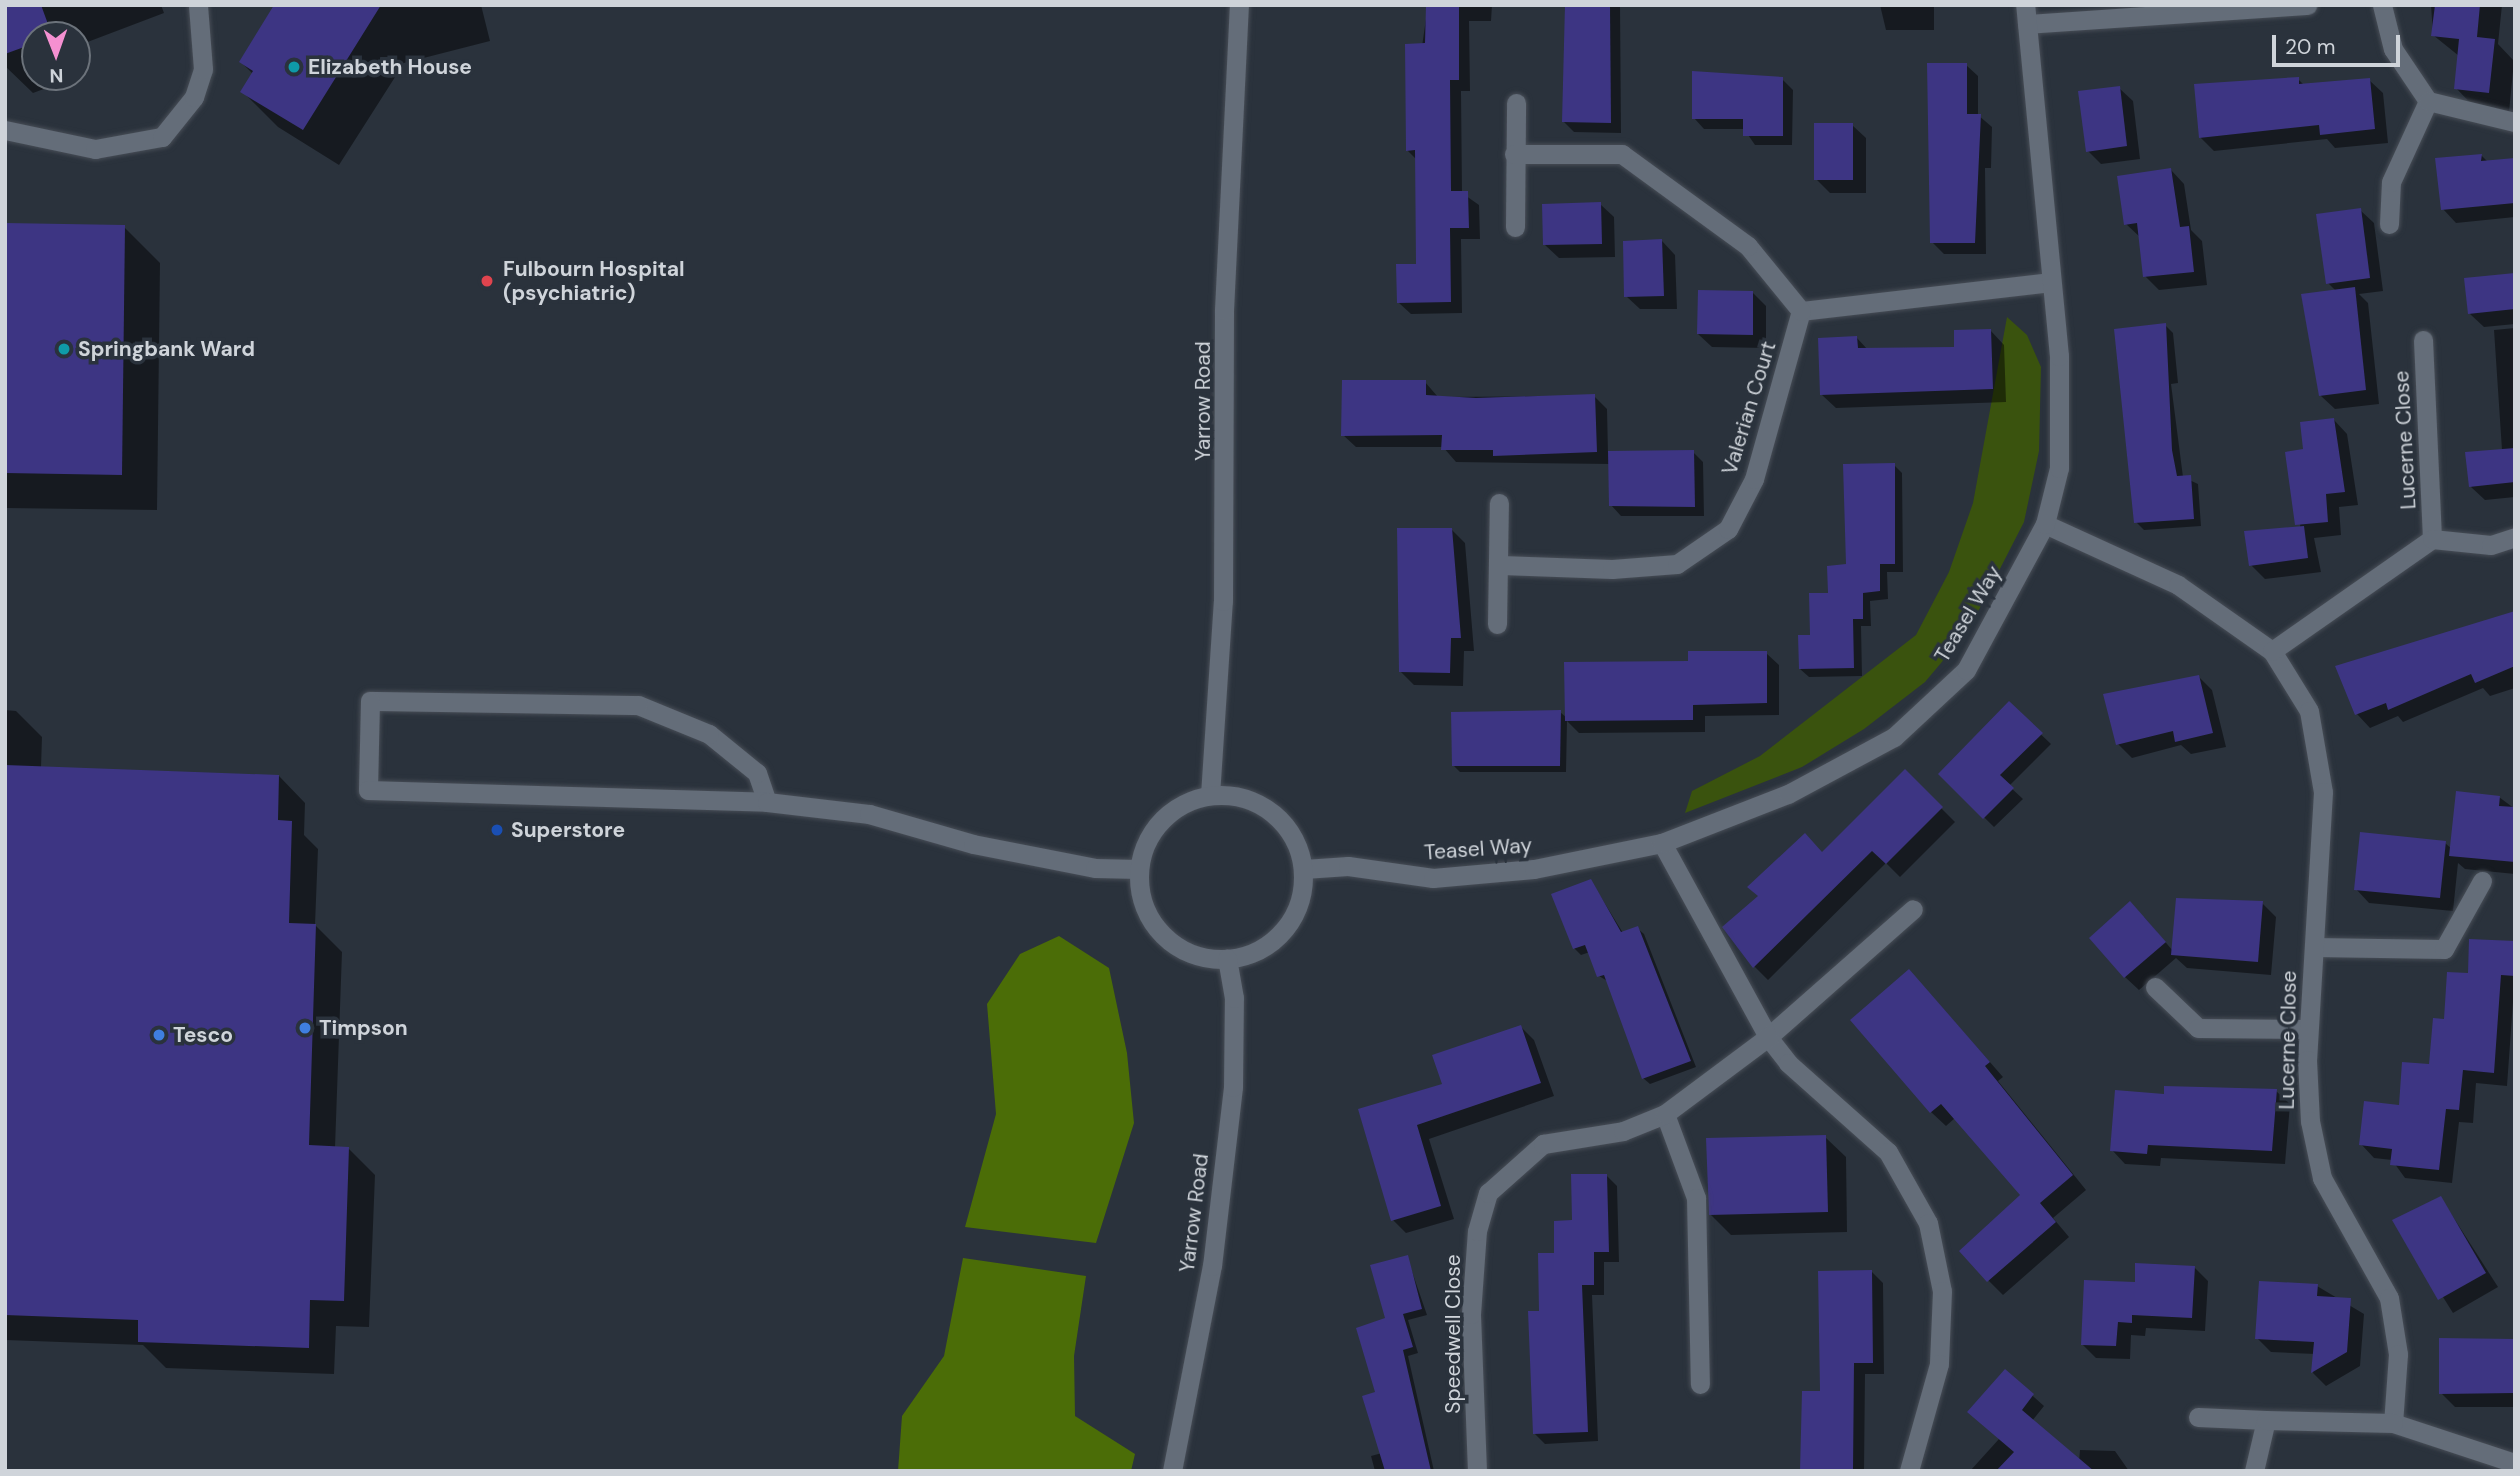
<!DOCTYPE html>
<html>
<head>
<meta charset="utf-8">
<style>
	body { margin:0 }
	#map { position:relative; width:2520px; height:1476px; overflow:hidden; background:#2a323c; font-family:"DM Sans",sans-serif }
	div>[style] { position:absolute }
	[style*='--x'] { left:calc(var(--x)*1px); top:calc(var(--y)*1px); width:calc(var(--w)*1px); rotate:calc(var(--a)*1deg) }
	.green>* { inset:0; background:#3a530e }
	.forest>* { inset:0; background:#4b6d07 }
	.shadow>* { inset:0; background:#0007 }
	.building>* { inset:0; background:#3d3583 }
	.roads { filter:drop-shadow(0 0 2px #474d56) drop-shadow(0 0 2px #474d56) }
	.service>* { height:19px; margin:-9.5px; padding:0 9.5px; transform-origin:9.5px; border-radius:9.5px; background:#646d79 }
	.minor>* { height:19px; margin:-9.5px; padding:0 9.5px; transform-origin:9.5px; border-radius:9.5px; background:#646d79 }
	.tertiary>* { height:19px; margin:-9.5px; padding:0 9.5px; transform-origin:9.5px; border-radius:9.5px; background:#646d79 }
	.tertiary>.ring { margin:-9.5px; padding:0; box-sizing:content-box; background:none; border:19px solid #646d79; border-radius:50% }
	.dots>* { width:19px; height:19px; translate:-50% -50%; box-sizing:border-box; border:4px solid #2a323c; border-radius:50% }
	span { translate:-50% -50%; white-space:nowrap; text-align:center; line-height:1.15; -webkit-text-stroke:7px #2a323c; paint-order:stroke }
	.poi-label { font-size:21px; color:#cfd4da; font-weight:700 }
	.left { translate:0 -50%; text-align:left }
	.street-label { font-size:21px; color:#cfd4da }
	.frame { position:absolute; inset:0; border:7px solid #cfd4da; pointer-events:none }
	.north { position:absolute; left:21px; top:21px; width:70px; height:70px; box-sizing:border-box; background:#2a323c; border:2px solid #6c737b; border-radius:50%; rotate:179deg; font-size:19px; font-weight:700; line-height:28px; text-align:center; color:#cfd4da }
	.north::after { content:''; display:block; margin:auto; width:24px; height:32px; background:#f590d1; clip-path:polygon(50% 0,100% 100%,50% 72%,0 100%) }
	.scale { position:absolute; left:2272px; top:35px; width:128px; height:32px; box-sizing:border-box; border:4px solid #cfd4da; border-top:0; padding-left:9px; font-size:21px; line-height:24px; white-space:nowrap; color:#cfd4da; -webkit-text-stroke:5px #2a323c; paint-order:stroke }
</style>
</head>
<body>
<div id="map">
	<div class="green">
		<i style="clip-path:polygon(2007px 317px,2027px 335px,2041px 367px,2039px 451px,2024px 522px,1968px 631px,1925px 682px,1864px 729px,1802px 767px,1685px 813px,1692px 791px,1760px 756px,1916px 635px,1949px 572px,1973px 503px)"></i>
	</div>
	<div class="forest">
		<i style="clip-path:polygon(1059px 936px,1109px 968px,1127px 1053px,1134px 1123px,1096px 1243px,965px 1227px,996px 1114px,987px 1004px,1020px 954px)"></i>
		<i style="clip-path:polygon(963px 1258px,1086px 1276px,1074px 1356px,1075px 1416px,1135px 1454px,1131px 1471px,898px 1471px,902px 1416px,944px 1356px)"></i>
	</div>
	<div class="shadow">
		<i style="clip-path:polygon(5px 5px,161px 5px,164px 13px,77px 46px,87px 73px,77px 77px,77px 35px,35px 35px,35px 77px,76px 77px,33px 93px,5px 66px)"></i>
		<i style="clip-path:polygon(276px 5px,481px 5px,490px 41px,404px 63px,339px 165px,278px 127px,242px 91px,253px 74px,241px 62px)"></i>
		<i style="clip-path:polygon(1428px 5px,1492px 5px,1491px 21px,1469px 21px,1470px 91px,1461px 91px,1462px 193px,1479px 205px,1480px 239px,1461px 239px,1462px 313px,1411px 314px,1399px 303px,1418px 265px,1417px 160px,1407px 150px)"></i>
		<i style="clip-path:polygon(1566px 5px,1620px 5px,1621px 133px,1574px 132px,1564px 122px)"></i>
		<i style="clip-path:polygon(1880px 5px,1934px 5px,1934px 30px,1886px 30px)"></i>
		<i style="clip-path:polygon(2431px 5px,2502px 5px,2498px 44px,2514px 61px,2509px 112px,2476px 109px,2456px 88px,2459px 56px,2433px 35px)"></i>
		<i style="clip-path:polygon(1966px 65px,1978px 76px,1978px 115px,1992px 127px,1991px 168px,1985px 168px,1986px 254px,1944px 254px,1932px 242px)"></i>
		<i style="clip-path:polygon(1694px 73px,1782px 79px,1793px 90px,1792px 145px,1755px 145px,1744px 129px,1704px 129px,1694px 118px)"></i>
		<i style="clip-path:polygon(2298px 79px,2305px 86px,2369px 80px,2383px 93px,2388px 143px,2335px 148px,2327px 139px,2214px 151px,2200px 137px)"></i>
		<i style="clip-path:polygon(2119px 88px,2133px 101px,2140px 159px,2101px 164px,2088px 151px)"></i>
		<i style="clip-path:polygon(1852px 125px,1866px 138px,1866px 193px,1830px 193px,1816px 179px)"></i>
		<i style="clip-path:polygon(2481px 155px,2488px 162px,2515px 159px,2515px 217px,2456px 223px,2443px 209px)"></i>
		<i style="clip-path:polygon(2171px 170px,2184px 184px,2191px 230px,2202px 241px,2207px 285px,2159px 290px,2145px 276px,2141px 238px,2126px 224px)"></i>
		<i style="clip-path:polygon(1600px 204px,1614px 217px,1615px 257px,1559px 258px,1545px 245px)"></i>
		<i style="clip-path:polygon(2360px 210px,2374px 223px,2383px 291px,2359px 294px,2368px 303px,2379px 404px,2335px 409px,2321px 396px,2303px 295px,2336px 291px,2328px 283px)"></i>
		<i style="clip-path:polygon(5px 225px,124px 227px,160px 263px,157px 510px,5px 508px)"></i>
		<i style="clip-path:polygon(1662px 241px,1675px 255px,1677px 309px,1640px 309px,1626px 296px)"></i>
		<i style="clip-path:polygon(2515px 274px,2515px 324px,2484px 327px,2470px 314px)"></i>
		<i style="clip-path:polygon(1752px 292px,1766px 306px,1766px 348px,1712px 347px,1698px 334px)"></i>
		<i style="clip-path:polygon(2165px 325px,2173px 333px,2178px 383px,2171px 384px,2183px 477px,2198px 484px,2201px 526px,2144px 530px,2136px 522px)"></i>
		<i style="clip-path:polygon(2515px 328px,2515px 497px,2485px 500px,2471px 487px,2502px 450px,2494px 330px)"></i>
		<i style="clip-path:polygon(1991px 331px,2004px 345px,2006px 402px,1836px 408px,1822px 395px,1857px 338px,1868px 350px,1956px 349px)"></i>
		<i style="clip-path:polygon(1425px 382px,1438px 397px,1594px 396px,1607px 409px,1608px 453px,1693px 452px,1703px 462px,1704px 516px,1621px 516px,1611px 505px,1610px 464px,1456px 462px,1443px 447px,1356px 447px,1343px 435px)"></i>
		<i style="clip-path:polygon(2334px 420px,2347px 434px,2358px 505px,2339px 507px,2341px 535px,2314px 538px,2321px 572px,2265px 579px,2251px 565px,2300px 528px,2305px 450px)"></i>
		<i style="clip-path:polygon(1894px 465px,1902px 473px,1903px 572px,1887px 572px,1888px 599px,1870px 601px,1871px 626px,1861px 626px,1862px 676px,1809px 677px,1800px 669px,1812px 637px)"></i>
		<i style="clip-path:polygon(1452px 530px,1465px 543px,1474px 651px,1464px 651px,1463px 686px,1414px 685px,1400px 671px)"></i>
		<i style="clip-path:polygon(2509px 615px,2515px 621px,2515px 688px,2490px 696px,2483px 688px,2403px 722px,2398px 716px,2370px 728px,2357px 714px,2337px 667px)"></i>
		<i style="clip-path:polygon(1766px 653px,1779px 665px,1779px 715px,1705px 716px,1705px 732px,1579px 733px,1567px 721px,1566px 772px,1460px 772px,1454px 766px,1560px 712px,1567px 718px)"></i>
		<i style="clip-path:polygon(2198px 676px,2212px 690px,2226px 747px,2191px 754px,2181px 745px,2132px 758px,2118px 744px,2105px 695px)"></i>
		<i style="clip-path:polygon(2009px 704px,2051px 744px,2009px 786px,2023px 799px,1994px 827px,1940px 774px)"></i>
		<i style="clip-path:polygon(5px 710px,16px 711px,42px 737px,41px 768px,279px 776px,305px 803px,304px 835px,318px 849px,315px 925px,342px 952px,335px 1148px,348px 1148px,375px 1175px,369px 1327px,336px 1326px,334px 1374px,166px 1368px,143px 1345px,5px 1340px)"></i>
		<i style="clip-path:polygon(1905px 772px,1955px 822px,1900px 877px,1886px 863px,1768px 980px,1754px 966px,1822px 854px)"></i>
		<i style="clip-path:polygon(2499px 797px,2515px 809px,2515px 874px,2465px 869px,2458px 863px,2453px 911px,2369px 903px,2356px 889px,2445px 843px,2452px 849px)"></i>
		<i style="clip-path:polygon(1591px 881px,1623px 933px,1637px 928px,1644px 934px,1696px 1067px,1650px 1084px,1643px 1078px,1609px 982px,1599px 976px,1590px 952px,1581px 955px,1574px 948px)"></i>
		<i style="clip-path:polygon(2262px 903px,2276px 917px,2271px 975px,2187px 968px,2176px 958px,2139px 990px,2125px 977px,2144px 917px,2173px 951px)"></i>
		<i style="clip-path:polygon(2449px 974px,2515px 974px,2507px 1086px,2476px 1083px,2473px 1123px,2459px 1122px,2452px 1183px,2405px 1178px,2392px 1160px,2374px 1158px,2361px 1144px,2401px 1107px,2431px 1065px,2446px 1020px)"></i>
		<i style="clip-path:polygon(1923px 986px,2003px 1077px,1998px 1081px,2086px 1190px,2053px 1218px,2069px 1237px,2003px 1295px,1988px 1280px,2022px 1195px,1955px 1118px,1946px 1126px,1931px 1112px,1852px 1020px)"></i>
		<i style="clip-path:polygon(1521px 1027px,1534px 1040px,1554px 1096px,1429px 1139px,1454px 1219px,1406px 1233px,1393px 1220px,1360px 1110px,1444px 1085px)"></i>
		<i style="clip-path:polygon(2276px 1091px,2290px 1104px,2285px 1164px,2161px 1158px,2160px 1166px,2125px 1164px,2112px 1150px,2166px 1096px)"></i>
		<i style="clip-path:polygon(1825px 1137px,1846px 1157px,1847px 1232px,1731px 1235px,1710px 1214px)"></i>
		<i style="clip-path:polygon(1606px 1175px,1617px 1186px,1619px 1262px,1604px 1262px,1604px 1295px,1592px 1295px,1598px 1441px,1545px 1444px,1534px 1433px,1556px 1254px)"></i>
		<i style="clip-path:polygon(2441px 1198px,2498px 1287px,2453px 1313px,2395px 1220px)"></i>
		<i style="clip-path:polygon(1407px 1257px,1427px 1315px,1408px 1320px,1418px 1353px,1408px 1356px,1434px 1471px,1375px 1471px,1371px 1456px,1382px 1453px,1377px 1393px)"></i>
		<i style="clip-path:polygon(2194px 1267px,2208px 1281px,2205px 1331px,2146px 1328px,2145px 1336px,2131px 1335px,2130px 1359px,2096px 1358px,2082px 1344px,2136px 1284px)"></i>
		<i style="clip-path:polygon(1872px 1272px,1883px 1283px,1884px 1374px,1865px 1374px,1864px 1471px,1804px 1471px,1821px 1393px)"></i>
		<i style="clip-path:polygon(2317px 1286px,2364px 1314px,2360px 1366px,2326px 1386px,2313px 1373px,2315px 1354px,2271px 1352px,2257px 1338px)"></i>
		<i style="clip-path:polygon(2515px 1341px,2515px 1407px,2455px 1407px,2441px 1393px)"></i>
		<i style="clip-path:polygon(2005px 1371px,2044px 1406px,2032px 1421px,2079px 1462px,2080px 1450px,2115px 1451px,2129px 1471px,1970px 1471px,1999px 1439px)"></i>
	</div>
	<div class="building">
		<i style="clip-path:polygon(5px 5px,41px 5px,52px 35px,35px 35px,35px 43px,5px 54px)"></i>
		<i style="clip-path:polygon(274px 5px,381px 5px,303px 130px,240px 92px,253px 71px,239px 62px)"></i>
		<i style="clip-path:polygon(1426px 5px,1459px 5px,1459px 80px,1450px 80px,1451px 191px,1468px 191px,1469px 228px,1450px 228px,1451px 302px,1397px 303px,1396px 264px,1416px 264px,1415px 150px,1406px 151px,1405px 44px,1425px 43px)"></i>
		<i style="clip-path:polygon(1565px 5px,1610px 5px,1611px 123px,1562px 122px)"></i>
		<i style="clip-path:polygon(2435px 5px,2480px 5px,2477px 37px,2495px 39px,2489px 93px,2454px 89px,2459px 39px,2431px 36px)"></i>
		<i style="clip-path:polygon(1927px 63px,1967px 63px,1967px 114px,1981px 114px,1975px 243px,1930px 243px)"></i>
		<i style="clip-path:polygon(1692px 71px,1783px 77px,1783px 136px,1743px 136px,1743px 119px,1692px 119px)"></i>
		<i style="clip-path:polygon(2299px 77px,2299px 84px,2370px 78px,2375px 129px,2320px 135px,2319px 125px,2199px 138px,2194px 84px)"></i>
		<i style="clip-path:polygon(2120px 86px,2127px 146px,2086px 152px,2078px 91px)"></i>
		<i style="clip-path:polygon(1814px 123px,1853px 123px,1853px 180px,1814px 180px)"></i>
		<i style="clip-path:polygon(2482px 154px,2481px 161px,2515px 158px,2515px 203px,2441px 210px,2435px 158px)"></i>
		<i style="clip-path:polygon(2171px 168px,2180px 227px,2189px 226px,2194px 272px,2143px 277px,2137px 223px,2124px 225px,2117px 176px)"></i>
		<i style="clip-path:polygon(1601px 202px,1602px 244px,1543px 245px,1542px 204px)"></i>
		<i style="clip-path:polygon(2361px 208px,2370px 278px,2326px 284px,2316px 214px)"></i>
		<i style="clip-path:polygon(5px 223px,125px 225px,122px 475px,5px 473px)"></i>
		<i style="clip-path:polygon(1662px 239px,1664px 296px,1624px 297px,1623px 241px)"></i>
		<i style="clip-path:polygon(2515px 273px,2515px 309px,2468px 314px,2464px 278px)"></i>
		<i style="clip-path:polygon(2355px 287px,2366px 390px,2319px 396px,2301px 294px)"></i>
		<i style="clip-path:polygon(1698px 290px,1753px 291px,1753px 335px,1697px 334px)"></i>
		<i style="clip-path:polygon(2166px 323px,2172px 450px,2177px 476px,2191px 475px,2194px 519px,2134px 523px,2114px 329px)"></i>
		<i style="clip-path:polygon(1991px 329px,1993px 389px,1820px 395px,1818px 338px,1857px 336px,1858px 348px,1954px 347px,1954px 330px)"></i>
		<i style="clip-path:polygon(1342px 380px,1426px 380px,1426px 395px,1476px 398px,1595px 394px,1597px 452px,1493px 456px,1493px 450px,1441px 450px,1442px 435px,1341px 436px)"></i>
		<i style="clip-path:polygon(2334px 418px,2345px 492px,2326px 494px,2328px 522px,2295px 525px,2285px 452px,2303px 449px,2300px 422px)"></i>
		<i style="clip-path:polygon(2515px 448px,2515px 482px,2469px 487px,2465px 452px)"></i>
		<i style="clip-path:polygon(1694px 450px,1695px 507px,1609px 506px,1608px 451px)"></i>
		<i style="clip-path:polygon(1895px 463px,1895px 564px,1880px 564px,1880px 591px,1863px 593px,1863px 619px,1853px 619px,1854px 668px,1799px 669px,1798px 635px,1810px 635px,1809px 593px,1828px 593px,1827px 566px,1846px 564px,1843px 464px)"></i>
		<i style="clip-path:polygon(2304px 526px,2308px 558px,2249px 566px,2244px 531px)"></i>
		<i style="clip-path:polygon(1397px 528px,1452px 528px,1461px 638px,1451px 638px,1450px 673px,1399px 672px)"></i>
		<i style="clip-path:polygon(2515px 611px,2515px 666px,2475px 683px,2471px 674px,2388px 710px,2386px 703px,2355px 715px,2335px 666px)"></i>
		<i style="clip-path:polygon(1688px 651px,1767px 651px,1767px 703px,1693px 705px,1693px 720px,1565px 721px,1564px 662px,1688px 661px)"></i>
		<i style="clip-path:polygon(2199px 675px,2213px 733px,2175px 742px,2173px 731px,2116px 745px,2103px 694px)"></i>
		<i style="clip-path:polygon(2009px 701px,2043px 733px,2000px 775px,2014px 788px,1983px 819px,1938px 774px)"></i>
		<i style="clip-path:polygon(1561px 710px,1560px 766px,1452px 766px,1451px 712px)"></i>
		<i style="clip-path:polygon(5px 765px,279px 775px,278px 820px,292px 821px,289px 923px,316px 924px,309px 1145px,349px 1147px,344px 1301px,310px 1300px,309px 1348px,138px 1342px,138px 1320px,5px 1315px)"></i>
		<i style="clip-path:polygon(1905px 769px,1943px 807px,1886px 864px,1872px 851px,1753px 968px,1722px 927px,1758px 896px,1747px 887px,1805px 833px,1822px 852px)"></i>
		<i style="clip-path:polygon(2456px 791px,2500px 796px,2499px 806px,2515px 807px,2515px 862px,2449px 856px)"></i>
		<i style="clip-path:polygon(2360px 832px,2446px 841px,2440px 898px,2354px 890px)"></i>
		<i style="clip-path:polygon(1591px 879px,1621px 932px,1638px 926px,1691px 1061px,1642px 1079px,1604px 975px,1597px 977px,1585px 945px,1573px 949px,1551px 894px)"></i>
		<i style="clip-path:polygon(2176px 898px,2263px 901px,2258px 962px,2171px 955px)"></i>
		<i style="clip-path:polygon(2130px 901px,2166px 942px,2124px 978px,2089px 938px)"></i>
		<i style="clip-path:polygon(2469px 939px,2515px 941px,2515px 976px,2501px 975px,2494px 1073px,2463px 1070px,2459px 1110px,2446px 1109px,2439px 1170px,2390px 1165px,2392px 1149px,2359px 1145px,2364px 1101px,2399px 1105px,2402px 1062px,2429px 1064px,2433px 1018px,2444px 1019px,2447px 972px,2468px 973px)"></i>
		<i style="clip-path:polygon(1909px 969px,1990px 1062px,1985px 1066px,2073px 1175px,2040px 1203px,2056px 1222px,1987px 1282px,1959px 1251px,2020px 1195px,1941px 1104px,1930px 1113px,1850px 1020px)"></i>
		<i style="clip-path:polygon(1521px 1025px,1541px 1083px,1417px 1125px,1441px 1206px,1391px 1221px,1358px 1109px,1442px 1084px,1432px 1055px)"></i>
		<i style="clip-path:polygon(2164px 1086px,2277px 1089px,2272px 1151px,2148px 1145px,2147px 1154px,2110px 1151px,2115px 1090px,2164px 1094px)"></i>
		<i style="clip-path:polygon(1826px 1135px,1828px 1212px,1709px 1215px,1706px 1138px)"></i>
		<i style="clip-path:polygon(1571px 1174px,1607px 1174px,1609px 1252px,1594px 1252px,1594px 1285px,1582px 1285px,1588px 1432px,1533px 1434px,1528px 1311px,1539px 1311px,1538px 1253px,1554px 1253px,1554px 1221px,1572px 1220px)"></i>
		<i style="clip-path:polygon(2441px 1196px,2486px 1273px,2438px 1300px,2392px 1220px)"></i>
		<i style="clip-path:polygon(1408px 1255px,1422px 1309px,1403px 1314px,1413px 1347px,1403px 1350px,1431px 1471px,1385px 1471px,1362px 1396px,1375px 1392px,1356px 1328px,1385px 1318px,1370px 1265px)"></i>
		<i style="clip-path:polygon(2135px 1263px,2195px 1266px,2192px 1318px,2132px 1315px,2132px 1323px,2118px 1322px,2116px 1346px,2081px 1345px,2084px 1280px,2135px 1282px)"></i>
		<i style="clip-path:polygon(1872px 1270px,1873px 1363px,1854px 1363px,1853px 1471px,1800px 1471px,1802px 1391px,1820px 1391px,1818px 1271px)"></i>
		<i style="clip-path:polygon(2259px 1281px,2318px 1284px,2317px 1296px,2351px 1298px,2347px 1352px,2311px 1373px,2314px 1342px,2255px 1339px)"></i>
		<i style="clip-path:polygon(2439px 1338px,2515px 1339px,2515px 1393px,2439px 1394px)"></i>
		<i style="clip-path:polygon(2005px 1369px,2034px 1394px,2022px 1410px,2094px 1471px,1996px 1471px,2014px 1452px,1967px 1412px)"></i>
	</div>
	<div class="roads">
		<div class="service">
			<i style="--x:5;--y:130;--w:92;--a:11.9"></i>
			<i style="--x:95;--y:149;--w:68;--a:-10.2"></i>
			<i style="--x:162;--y:137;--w:51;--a:-51.3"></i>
			<i style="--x:194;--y:97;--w:29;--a:-72"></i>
			<i style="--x:203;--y:69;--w:64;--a:-94.5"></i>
			<i style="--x:2389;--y:224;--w:42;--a:-87.3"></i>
			<i style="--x:2391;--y:182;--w:89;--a:-65.4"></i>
			<i style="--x:767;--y:802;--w:31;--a:-109"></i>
			<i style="--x:757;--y:773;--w:62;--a:-140.9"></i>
			<i style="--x:709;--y:734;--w:77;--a:-157.8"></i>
			<i style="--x:638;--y:705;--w:268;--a:-179.1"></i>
			<i style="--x:370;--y:701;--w:89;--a:91.3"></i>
			<i style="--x:368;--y:790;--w:399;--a:1.7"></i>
			<i style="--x:767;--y:802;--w:103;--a:6.7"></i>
			<i style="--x:869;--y:814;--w:108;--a:16.1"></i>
			<i style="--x:973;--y:844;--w:124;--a:11.1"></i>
			<i style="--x:1095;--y:868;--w:44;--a:1.3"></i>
			<i style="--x:2314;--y:947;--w:130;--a:0.9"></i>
			<i style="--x:2444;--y:949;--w:78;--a:-60.8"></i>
			<i style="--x:2155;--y:987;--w:59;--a:43.6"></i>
			<i style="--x:2198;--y:1028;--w:110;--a:0.5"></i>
			<i style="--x:1768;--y:1037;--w:193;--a:-41.4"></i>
			<i style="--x:1665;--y:1114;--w:90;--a:69.7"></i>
			<i style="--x:1696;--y:1198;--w:186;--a:88.8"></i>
		</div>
		<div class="minor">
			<i style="--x:2382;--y:5;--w:45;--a:76"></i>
			<i style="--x:2393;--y:49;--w:63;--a:56.1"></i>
			<i style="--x:2428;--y:101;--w:89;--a:13.6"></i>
			<i style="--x:2027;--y:24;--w:281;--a:-3.9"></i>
			<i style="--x:1515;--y:227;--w:124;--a:-89.5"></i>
			<i style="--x:1801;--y:311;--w:251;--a:-6.6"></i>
			<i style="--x:2423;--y:340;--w:199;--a:87.4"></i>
			<i style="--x:2045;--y:524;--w:146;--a:24.6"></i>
			<i style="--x:2178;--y:585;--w:115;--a:35.1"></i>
			<i style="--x:2272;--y:651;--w:70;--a:58.3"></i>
			<i style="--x:2309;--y:711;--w:82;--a:80.2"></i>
			<i style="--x:2323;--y:792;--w:268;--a:93.4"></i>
			<i style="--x:2307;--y:1060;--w:61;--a:87.2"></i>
			<i style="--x:2310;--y:1121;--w:58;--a:78.1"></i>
			<i style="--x:2322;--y:1178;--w:137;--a:60.8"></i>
			<i style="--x:2389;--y:1298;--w:57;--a:80.9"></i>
			<i style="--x:2398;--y:1354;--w:69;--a:94.1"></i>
			<i style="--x:2393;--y:1423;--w:128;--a:18.2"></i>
			<i style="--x:1501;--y:565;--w:111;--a:2.1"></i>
			<i style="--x:1612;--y:569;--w:65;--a:-4.4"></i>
			<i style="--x:1677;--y:564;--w:62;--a:-34.5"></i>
			<i style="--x:1728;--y:529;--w:56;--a:-62.5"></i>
			<i style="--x:1754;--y:479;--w:174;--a:-74.4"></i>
			<i style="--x:1801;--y:311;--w:84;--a:-129.2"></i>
			<i style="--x:1748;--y:246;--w:156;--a:-143.9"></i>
			<i style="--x:1622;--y:154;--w:108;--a:180"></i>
			<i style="--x:1497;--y:624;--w:121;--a:-89.1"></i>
			<i style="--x:2272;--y:651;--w:195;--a:-35"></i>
			<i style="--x:2432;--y:539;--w:59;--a:5.8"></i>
			<i style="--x:2491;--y:545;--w:25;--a:-18"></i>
			<i style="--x:1662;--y:843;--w:221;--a:61.3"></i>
			<i style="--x:1768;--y:1037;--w:33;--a:52"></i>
			<i style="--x:1788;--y:1063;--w:134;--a:41.7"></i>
			<i style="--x:1888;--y:1152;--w:81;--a:60.6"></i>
			<i style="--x:1928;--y:1223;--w:69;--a:78.4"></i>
			<i style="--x:1942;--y:1291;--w:73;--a:92.4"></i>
			<i style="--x:1939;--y:1364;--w:111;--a:105.7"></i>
			<i style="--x:1304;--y:869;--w:44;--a:-3.9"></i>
			<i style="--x:1348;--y:866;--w:86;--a:8"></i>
			<i style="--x:1433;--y:878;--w:101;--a:-5.1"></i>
			<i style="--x:1534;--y:869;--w:131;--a:-11.5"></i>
			<i style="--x:1662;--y:843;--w:135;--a:-21.3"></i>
			<i style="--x:1788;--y:794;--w:120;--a:-28.3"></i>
			<i style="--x:1894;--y:737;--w:98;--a:-42.9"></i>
			<i style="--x:1966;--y:670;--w:166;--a:-61.6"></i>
			<i style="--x:2045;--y:524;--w:58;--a:-76"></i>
			<i style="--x:2059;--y:468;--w:112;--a:-90"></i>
			<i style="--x:2059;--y:356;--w:353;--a:-95.5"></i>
			<i style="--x:2198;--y:1417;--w:68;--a:2.5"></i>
			<i style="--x:1477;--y:1471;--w:157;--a:-92.2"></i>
			<i style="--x:1471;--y:1314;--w:83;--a:-85.9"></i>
			<i style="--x:1477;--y:1231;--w:40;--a:-74"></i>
			<i style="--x:1488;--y:1193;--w:74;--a:-41.7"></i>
			<i style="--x:1543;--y:1144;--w:81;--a:-9.2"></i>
			<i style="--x:1623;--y:1131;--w:45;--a:-22"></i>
			<i style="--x:1665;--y:1114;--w:129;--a:-36.8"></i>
			<i style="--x:2254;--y:1471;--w:52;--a:-76.8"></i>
			<i style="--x:2266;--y:1420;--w:127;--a:1.4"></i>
		</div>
		<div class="tertiary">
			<i style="--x:1210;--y:795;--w:194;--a:-86.2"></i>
			<i style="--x:1223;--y:601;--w:291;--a:-89.8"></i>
			<i style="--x:1224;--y:310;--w:305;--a:-87.2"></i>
			<i class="ring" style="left:1139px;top:795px;width:145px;height:145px"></i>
			<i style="--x:1172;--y:1471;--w:209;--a:-79"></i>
			<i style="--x:1212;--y:1266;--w:180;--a:-83.3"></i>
			<i style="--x:1233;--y:1087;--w:89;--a:-89.4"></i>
			<i style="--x:1234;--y:998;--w:40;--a:-100"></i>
		</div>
	</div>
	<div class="dots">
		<i style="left:294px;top:67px;background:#0f9aa8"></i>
		<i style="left:487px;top:281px;background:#e0444e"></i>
		<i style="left:64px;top:349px;background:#0f9aa8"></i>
		<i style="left:497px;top:830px;background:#1a4fb4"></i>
		<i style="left:305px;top:1028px;background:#3f7fe0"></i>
		<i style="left:159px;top:1035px;background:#3f7fe0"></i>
	</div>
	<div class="poi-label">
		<span class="left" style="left:308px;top:67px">Elizabeth House</span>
		<span class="left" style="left:503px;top:281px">Fulbourn Hospital<br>(psychiatric)</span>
		<span class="left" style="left:78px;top:349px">Springbank Ward</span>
		<span class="left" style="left:511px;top:830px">Superstore</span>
		<span class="left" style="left:319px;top:1028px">Timpson</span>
		<span class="left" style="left:173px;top:1035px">Tesco</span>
	</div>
	<div class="street-label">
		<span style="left:1203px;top:401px;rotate:-90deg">Yarrow Road</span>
		<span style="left:1749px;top:408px;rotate:-73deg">Valerian Court</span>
		<span style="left:2405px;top:440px;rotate:-93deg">Lucerne Close</span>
		<span style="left:1968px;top:614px;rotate:-59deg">Teasel Way</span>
		<span style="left:1478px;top:849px;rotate:-4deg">Teasel Way</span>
		<span style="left:2288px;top:1040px;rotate:-89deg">Lucerne Close</span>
		<span style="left:1194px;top:1213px;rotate:-83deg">Yarrow Road</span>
		<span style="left:1453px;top:1334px;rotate:-90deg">Speedwell Close</span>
	</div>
	<div class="frame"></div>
	<div class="north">N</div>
	<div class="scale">20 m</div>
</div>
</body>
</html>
